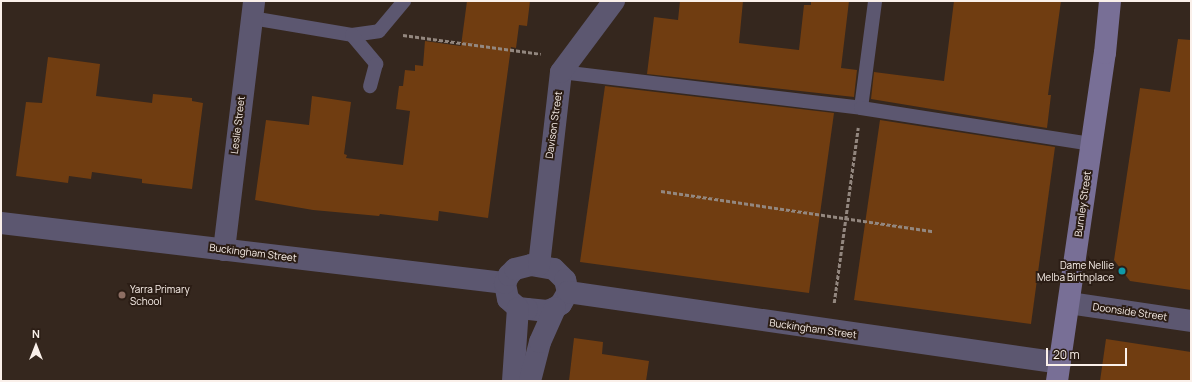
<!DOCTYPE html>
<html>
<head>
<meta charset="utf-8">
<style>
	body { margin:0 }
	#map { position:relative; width:1192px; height:382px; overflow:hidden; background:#35271e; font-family:Manrope,sans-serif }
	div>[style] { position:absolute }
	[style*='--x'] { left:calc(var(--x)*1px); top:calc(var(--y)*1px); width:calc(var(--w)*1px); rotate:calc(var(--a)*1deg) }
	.building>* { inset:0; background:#703d11 }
	.path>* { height:2.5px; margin-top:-1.25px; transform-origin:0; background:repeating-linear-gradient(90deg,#93877f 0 4px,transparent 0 6px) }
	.lane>* { height:14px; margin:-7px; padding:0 7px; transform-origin:7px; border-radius:7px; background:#5c5770 }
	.street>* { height:22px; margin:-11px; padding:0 11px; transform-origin:11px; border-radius:11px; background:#5c5770 }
	.secondary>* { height:22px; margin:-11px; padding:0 11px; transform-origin:11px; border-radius:11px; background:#786f96 }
	.dots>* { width:11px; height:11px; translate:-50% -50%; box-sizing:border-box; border:2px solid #2b1d15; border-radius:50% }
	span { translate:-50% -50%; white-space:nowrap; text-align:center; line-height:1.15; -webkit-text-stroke:4px #2b1d15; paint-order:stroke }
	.street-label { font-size:10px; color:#faf0ea }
	.poi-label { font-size:10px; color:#faf0ea }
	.right { translate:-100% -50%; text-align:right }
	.left { translate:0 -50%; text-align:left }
	.frame { position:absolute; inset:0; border:2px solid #faf0ea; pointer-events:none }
	.north { position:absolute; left:16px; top:326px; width:40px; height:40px; -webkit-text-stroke:3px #2b1d15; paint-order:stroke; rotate:0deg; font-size:11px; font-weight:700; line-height:16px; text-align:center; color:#faf0ea }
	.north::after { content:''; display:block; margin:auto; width:14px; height:18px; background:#faf0ea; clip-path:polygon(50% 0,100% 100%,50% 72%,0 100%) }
	.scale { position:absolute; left:1046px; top:348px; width:81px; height:18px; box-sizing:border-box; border:2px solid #faf0ea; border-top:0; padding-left:5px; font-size:12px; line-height:14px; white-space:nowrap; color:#faf0ea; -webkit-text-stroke:3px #2b1d15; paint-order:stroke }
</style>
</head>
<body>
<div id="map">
	<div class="building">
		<i style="clip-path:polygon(467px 1px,530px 1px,527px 26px,519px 25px,516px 48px,511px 47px,488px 218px,439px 211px,438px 221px,380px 214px,379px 216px,313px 210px,255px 200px,266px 120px,309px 125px,312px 96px,351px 102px,344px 154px,347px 155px,346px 158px,403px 165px,410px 111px,396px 109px,399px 86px,403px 86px,405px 70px,415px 71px,415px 65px,423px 66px,425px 41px,461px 46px)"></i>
		<i style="clip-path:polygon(680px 1px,743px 1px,739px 43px,799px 50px,804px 5px,811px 5px,811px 1px,849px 1px,841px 68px,857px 70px,854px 97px,647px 74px,654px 17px,678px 20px)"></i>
		<i style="clip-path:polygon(954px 1px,1061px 1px,1048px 95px,1051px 95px,1047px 128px,871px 99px,874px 72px,944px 81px)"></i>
		<i style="clip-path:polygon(1178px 39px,1191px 40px,1191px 290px,1130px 281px,1114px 260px,1140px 88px,1170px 92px)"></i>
		<i style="clip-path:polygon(48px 57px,100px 64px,96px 96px,152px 103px,153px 94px,192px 98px,192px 101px,203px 103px,192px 189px,142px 183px,142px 179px,92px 172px,91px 179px,69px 176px,68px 183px,16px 176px,26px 102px,42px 103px)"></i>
		<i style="clip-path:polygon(605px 86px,834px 113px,809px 293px,580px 262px)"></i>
		<i style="clip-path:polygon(880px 120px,1055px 147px,1031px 324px,854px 300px)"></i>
		<i style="clip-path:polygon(574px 338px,603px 342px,602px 354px,649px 361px,646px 381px,569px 381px)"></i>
		<i style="clip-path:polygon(1106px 339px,1191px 352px,1191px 381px,1100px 381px)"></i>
	</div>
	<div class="path">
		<i style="--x:403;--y:35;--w:139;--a:7.8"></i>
		<i style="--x:661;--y:191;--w:275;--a:8.4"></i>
		<i style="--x:834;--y:303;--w:177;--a:-82.2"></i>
	</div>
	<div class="lane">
		<i style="--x:252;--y:18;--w:101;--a:9.6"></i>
		<i style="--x:352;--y:35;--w:27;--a:-8"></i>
		<i style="--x:379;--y:31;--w:39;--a:-50"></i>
		<i style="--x:352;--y:35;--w:38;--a:50"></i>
		<i style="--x:376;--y:64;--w:23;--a:105"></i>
		<i style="--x:561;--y:72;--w:302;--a:6.8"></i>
		<i style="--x:861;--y:108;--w:108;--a:-82.5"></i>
		<i style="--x:861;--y:108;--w:234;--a:8.9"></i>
	</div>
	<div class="street">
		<i style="--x:1;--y:223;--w:508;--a:6.79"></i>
		<i style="--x:224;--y:250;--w:251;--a:-83.1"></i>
		<i style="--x:531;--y:265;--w:23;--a:10"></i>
		<i style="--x:554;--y:269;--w:16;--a:45"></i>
		<i style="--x:565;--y:280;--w:12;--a:76"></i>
		<i style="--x:568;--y:292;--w:14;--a:120"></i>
		<i style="--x:561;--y:304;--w:7;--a:146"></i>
		<i style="--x:555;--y:308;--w:9;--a:159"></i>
		<i style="--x:547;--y:311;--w:20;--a:-174"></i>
		<i style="--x:527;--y:309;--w:9;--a:-174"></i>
		<i style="--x:518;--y:308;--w:13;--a:-138"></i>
		<i style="--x:508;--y:299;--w:16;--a:-101"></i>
		<i style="--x:505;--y:283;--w:9;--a:-63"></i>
		<i style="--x:509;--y:275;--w:8;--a:-45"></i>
		<i style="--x:515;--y:269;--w:16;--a:-14"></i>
		<i style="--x:539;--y:265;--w:194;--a:-83.5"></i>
		<i style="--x:561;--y:72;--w:89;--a:-53.3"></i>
		<i style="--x:568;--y:292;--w:497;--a:8.2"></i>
		<i style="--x:1069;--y:303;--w:123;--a:8.4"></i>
		<i style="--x:513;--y:381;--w:73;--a:-86.1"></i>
		<i style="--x:530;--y:381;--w:40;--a:-75.6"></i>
		<i style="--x:540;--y:342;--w:37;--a:-66"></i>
	</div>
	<div class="secondary">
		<i style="--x:1057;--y:381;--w:331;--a:-81.7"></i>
		<i style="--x:1105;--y:53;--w:52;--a:-84.5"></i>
	</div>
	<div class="dots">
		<i style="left:1122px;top:271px;background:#0f9aa8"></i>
		<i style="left:122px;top:295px;background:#8d6e63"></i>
	</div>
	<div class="street-label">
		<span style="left:238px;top:125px;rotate:-83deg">Leslie Street</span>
		<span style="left:554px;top:125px;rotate:-82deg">Davison Street</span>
		<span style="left:1083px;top:204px;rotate:-82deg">Burnley Street</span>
		<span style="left:253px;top:253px;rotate:7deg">Buckingham Street</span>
		<span style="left:1130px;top:312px;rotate:8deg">Doonside Street</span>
		<span style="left:813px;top:329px;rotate:8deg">Buckingham Street</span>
	</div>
	<div class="poi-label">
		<span class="right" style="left:1114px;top:271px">Dame Nellie<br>Melba Birthplace</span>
		<span class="left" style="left:130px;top:295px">Yarra Primary<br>School</span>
	</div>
	<div class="frame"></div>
	<div class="north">N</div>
	<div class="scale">20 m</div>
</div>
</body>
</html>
